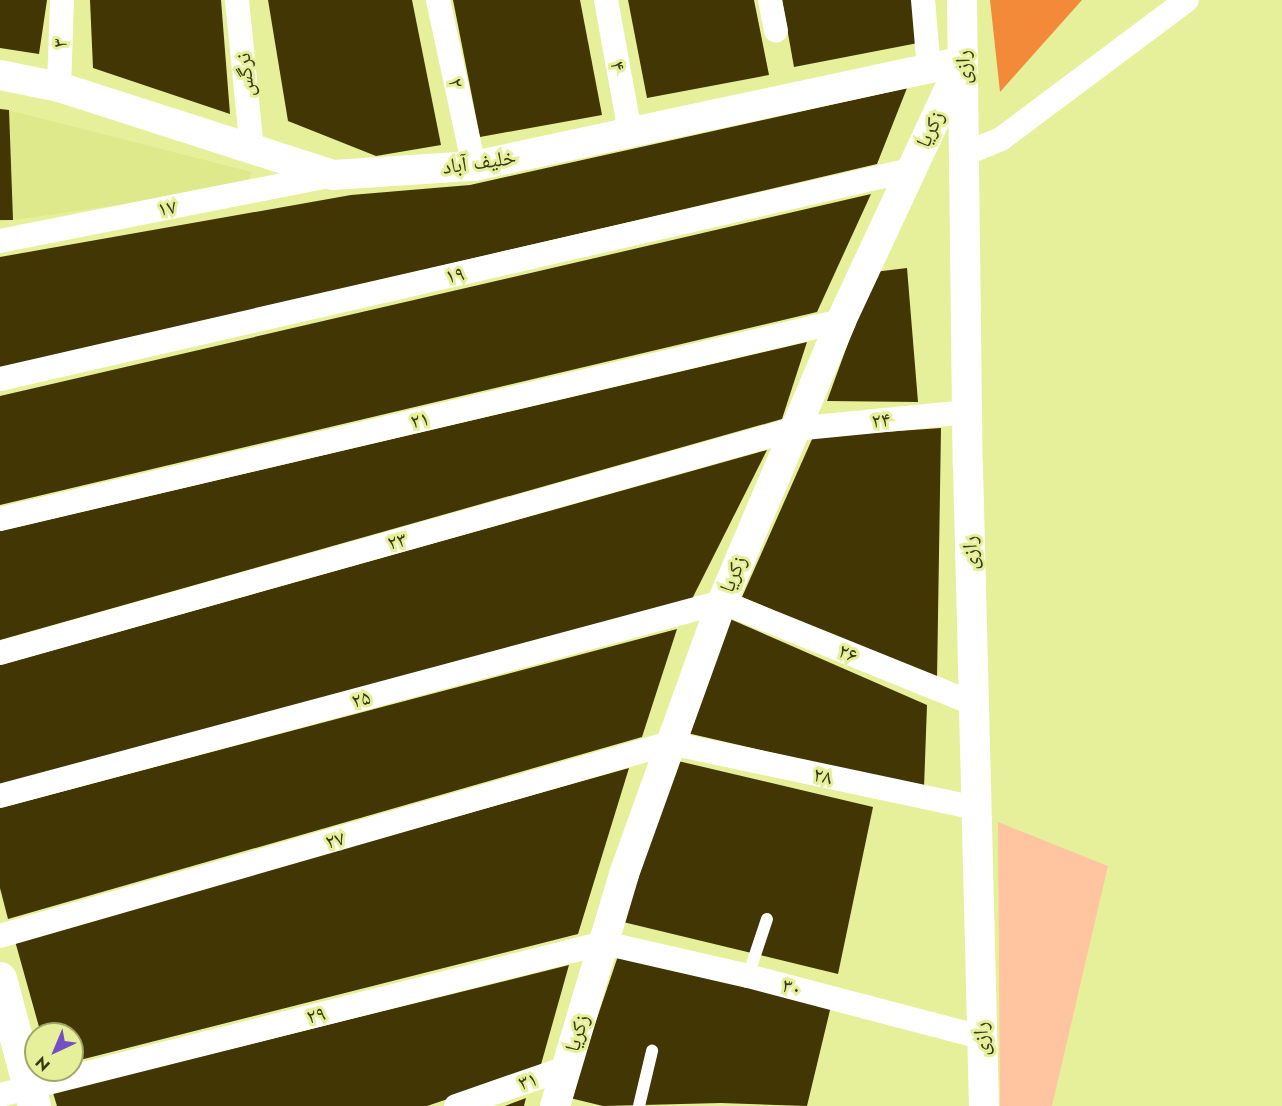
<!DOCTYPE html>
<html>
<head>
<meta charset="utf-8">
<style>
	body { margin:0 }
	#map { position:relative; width:1282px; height:1106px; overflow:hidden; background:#e6f09b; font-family:Jost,"Noto Naskh Arabic",sans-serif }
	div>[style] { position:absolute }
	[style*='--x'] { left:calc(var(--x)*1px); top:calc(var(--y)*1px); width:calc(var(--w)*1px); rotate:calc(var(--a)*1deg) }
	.built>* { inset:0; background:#dee98b }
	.green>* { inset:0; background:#fec5a0 }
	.forest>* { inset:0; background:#f28a3a }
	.building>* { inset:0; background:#423605 }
	.service>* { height:12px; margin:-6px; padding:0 6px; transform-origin:6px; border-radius:6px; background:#fff }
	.minor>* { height:24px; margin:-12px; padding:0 12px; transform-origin:12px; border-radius:12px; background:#fff }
	.tertiary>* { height:30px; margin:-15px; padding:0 15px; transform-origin:15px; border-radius:15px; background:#fff }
	.secondary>* { height:33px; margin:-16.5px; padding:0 16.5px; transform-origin:16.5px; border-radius:16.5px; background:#fff }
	span { translate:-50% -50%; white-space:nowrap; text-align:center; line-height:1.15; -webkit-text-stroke:6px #e6f09b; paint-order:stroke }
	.street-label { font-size:21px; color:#363a17 }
	.north { position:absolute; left:24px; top:1022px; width:60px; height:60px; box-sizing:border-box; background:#e6f09b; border:2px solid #a0a766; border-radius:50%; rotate:224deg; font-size:16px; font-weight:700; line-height:24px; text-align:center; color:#363a17 }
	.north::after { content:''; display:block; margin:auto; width:21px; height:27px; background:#754ec7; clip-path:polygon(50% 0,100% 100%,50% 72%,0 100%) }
</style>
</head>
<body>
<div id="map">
	<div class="built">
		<i style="clip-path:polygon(0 108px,252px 172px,247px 187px,0 222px)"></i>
	</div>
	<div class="green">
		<i style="clip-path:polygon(998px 822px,1108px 866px,1052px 1106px,1000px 1106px)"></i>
	</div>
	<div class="forest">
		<i style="clip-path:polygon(990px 0,1082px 0,1000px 92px)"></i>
	</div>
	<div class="building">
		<i style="clip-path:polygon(0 0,47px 0,39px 54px,0 48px)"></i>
		<i style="clip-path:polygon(90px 0,221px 0,230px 114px,93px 68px)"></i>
		<i style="clip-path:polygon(268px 0,412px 0,441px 145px,376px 156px,288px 121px)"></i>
		<i style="clip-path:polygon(453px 0,580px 0,602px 115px,480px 137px)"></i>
		<i style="clip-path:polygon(628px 0,754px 0,769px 75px,647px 98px)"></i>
		<i style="clip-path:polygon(782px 0,913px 0,918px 43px,794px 67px)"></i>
		<i style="clip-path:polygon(907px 88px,877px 164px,0 369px,0 257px,351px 195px,470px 185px)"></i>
		<i style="clip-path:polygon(0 109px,9px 110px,13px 220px,0 220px)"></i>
		<i style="clip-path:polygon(871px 194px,817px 312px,0 505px,0 396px)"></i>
		<i style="clip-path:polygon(907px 268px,918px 402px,827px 401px,874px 272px)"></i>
		<i style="clip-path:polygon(807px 342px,782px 419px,0 640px,0 531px)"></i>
		<i style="clip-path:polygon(941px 428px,937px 680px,742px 597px,813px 437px)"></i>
		<i style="clip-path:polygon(767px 450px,692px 599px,0 786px,0 665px)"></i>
		<i style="clip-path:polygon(730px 619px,927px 705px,924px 788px,687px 733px)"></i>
		<i style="clip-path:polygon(677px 629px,642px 737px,8px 919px,0 888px,0 808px)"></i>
		<i style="clip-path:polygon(678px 761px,873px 807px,838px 974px,623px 922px)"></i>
		<i style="clip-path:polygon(629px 768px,578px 934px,72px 1062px,72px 1034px,41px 1034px,15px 941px)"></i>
		<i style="clip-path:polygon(618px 956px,831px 1006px,807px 1106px,721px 1103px,603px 1106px,570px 1098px)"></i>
		<i style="clip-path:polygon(569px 965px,540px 1068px,427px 1106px,57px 1106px,53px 1093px)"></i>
		<i style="clip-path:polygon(526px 1098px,524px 1106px,505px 1106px)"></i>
	</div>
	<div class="service">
		<i style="--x:748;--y:976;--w:60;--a:-71.6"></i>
		<i style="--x:639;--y:1106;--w:57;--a:-76.7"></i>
	</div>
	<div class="minor">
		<i style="--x:237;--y:0;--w:150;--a:84.3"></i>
		<i style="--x:438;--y:0;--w:170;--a:77.8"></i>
		<i style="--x:606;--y:0;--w:134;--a:79.7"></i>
		<i style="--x:770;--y:0;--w:31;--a:79"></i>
		<i style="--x:923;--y:0;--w:68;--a:85"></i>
		<i style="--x:59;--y:87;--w:87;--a:-88"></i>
		<i style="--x:964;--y:154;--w:40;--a:-22"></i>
		<i style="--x:1001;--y:139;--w:232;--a:-36.8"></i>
		<i style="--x:0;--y:241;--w:339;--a:-11.2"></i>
		<i style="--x:0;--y:379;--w:934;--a:-12.93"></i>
		<i style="--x:0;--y:519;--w:864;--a:-13.25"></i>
		<i style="--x:0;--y:653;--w:825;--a:-15.75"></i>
		<i style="--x:794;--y:429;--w:174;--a:-5.6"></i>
		<i style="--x:0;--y:796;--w:748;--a:-15.04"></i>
		<i style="--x:722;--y:602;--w:272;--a:22"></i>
		<i style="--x:0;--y:936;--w:697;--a:-16.07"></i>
		<i style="--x:670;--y:743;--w:314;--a:12"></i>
		<i style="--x:0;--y:1095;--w:623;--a:-14.13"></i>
		<i style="--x:604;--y:943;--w:148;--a:12.9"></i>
		<i style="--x:748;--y:976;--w:240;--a:14.7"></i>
		<i style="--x:456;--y:1106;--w:116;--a:-19.1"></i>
	</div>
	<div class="tertiary">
		<i style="--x:962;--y:0;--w:466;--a:89.3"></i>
		<i style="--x:968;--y:466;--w:640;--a:88.57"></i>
		<i style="--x:0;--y:75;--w:60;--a:11.5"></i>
		<i style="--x:59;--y:87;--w:288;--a:17.8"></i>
		<i style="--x:333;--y:175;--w:141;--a:-3.7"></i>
		<i style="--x:474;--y:166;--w:499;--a:-12.1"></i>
		<i style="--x:555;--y:1106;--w:242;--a:-73.4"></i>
		<i style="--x:624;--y:874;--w:289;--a:-70.2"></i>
		<i style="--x:722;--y:602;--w:305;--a:-67"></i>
		<i style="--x:841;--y:321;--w:287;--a:-65"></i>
	</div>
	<div class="secondary">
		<i style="--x:0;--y:978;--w:132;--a:75.1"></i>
	</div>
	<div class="street-label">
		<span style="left:60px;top:43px;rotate:-88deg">۳</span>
		<span style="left:618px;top:66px;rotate:80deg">۴</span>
		<span style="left:963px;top:67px;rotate:-91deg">رازی</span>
		<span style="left:245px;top:75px;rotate:-96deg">نرگس</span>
		<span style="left:456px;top:83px;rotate:78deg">۲</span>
		<span style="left:930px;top:129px;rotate:-64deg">زکریا</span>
		<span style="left:479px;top:162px;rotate:-8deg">خلیف آباد</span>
		<span style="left:167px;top:208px;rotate:-11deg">۱۷</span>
		<span style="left:455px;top:275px;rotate:-13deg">۱۹</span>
		<span style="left:420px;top:420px;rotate:-13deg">۲۱</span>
		<span style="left:881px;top:420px;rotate:-6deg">۲۴</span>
		<span style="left:397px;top:541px;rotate:-16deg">۲۳</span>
		<span style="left:970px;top:553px;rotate:-92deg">رازی</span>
		<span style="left:733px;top:574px;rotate:-67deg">زکریا</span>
		<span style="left:848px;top:653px;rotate:22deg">۲۶</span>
		<span style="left:361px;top:699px;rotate:-15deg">۲۵</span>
		<span style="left:823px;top:776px;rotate:12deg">۲۸</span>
		<span style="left:335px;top:840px;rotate:-16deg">۲۷</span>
		<span style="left:792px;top:987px;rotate:15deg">۳۰</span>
		<span style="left:316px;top:1015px;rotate:-14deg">۲۹</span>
		<span style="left:577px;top:1033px;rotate:-73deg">زکریا</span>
		<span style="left:981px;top:1039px;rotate:-92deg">رازی</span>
		<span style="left:528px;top:1081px;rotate:-19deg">۳۱</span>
	</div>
	<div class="north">N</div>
</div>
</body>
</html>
